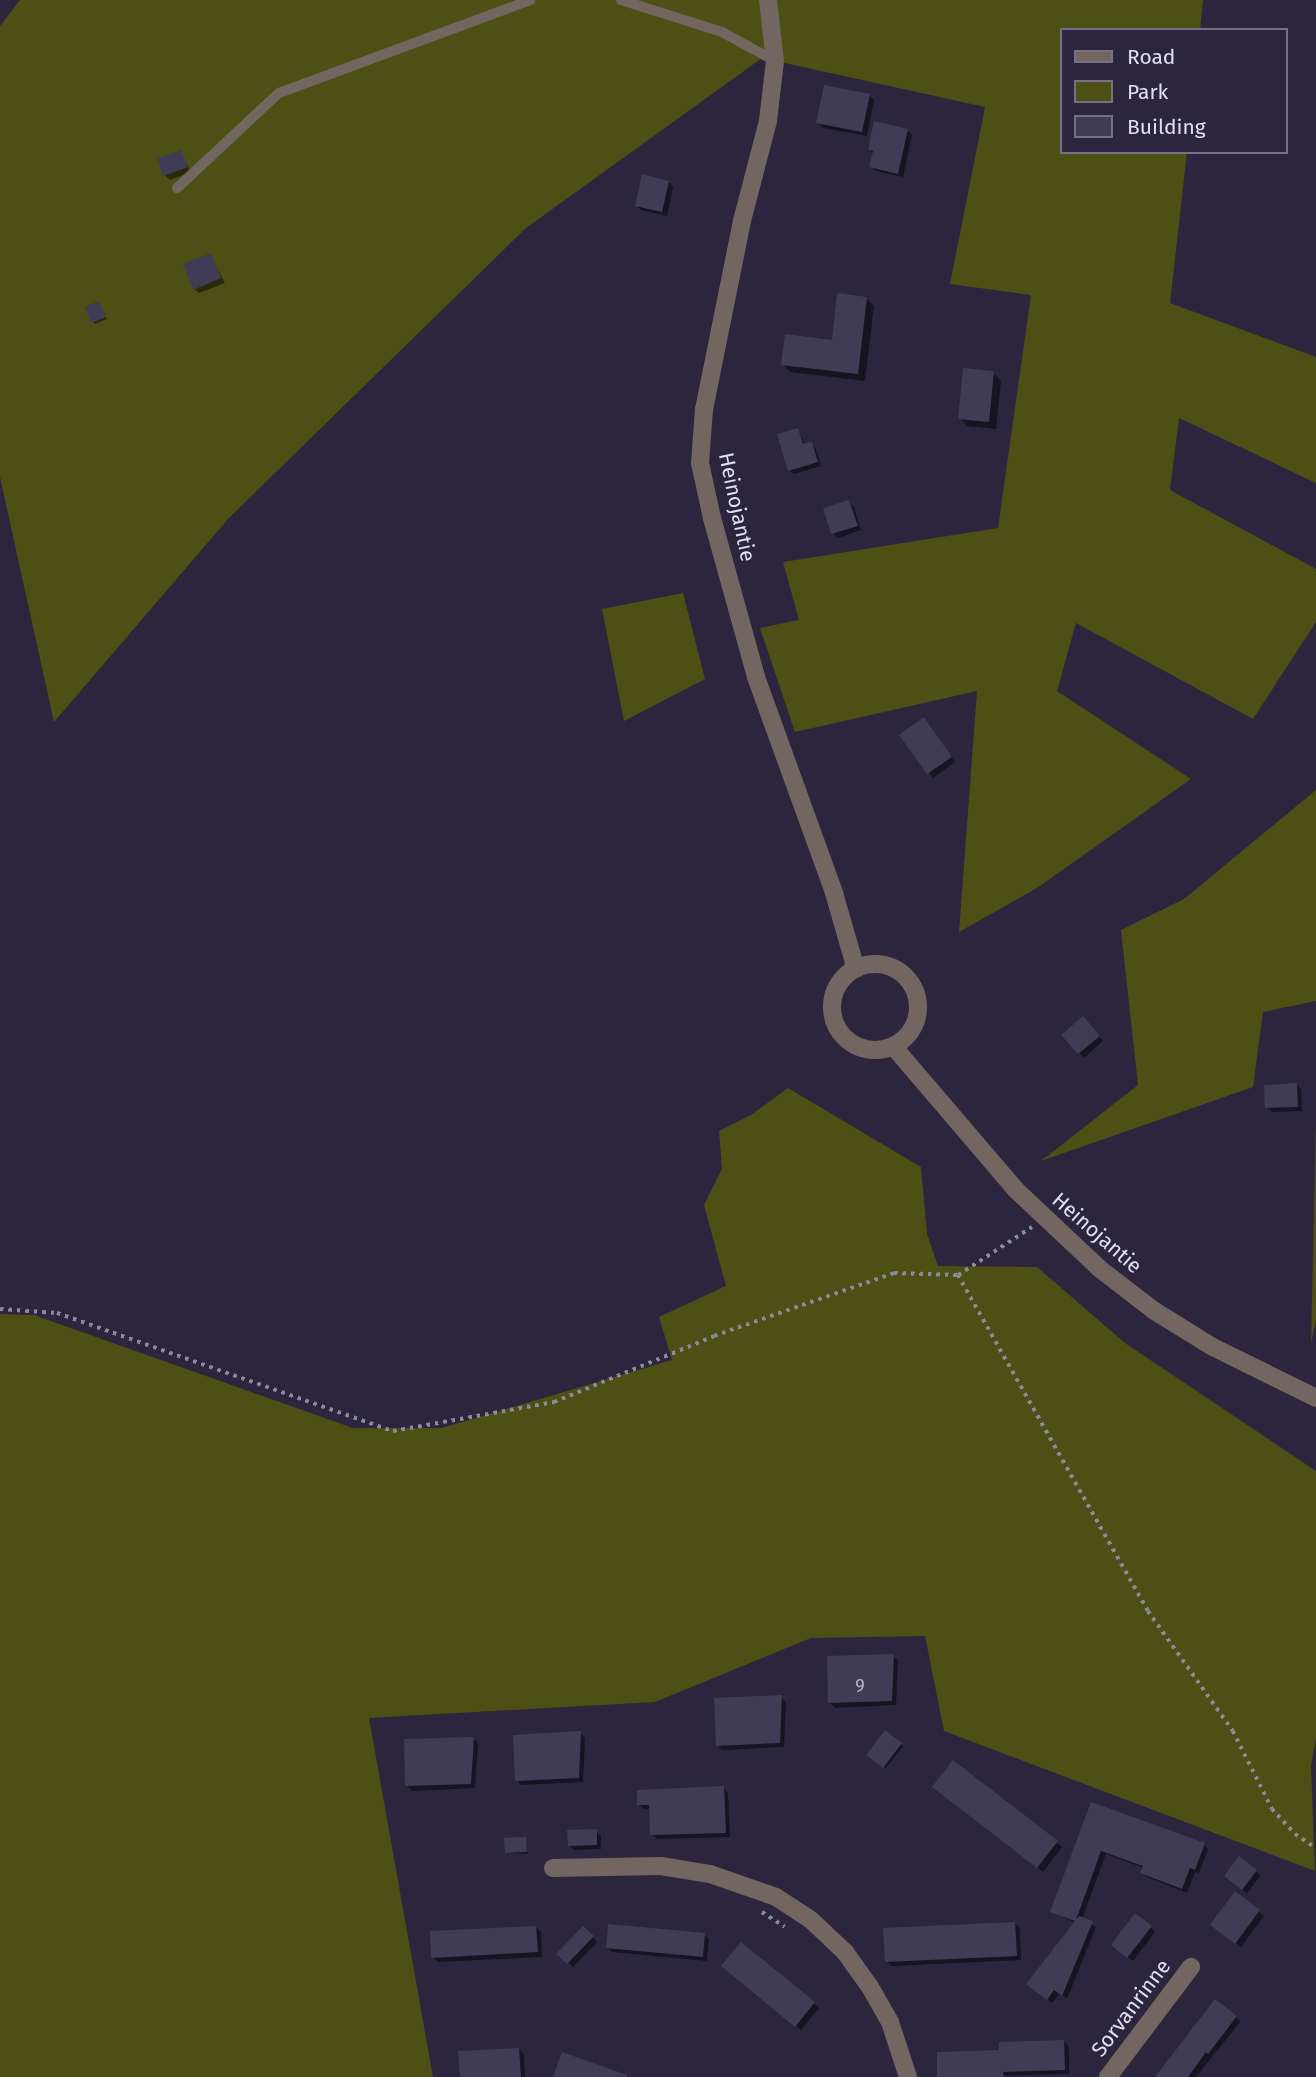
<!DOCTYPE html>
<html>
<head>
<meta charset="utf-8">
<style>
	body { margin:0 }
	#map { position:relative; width:1316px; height:2077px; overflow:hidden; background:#2b263e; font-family:"Fira Sans",sans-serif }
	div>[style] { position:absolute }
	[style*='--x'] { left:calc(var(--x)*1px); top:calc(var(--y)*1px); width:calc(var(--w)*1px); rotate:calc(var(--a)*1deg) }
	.green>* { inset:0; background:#4c5015 }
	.shadow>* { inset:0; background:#0007 }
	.building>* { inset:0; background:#413c55 }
	.path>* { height:3.5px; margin-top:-1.75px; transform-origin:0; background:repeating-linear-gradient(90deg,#8d899d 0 3.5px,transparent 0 8.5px) }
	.lane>* { height:10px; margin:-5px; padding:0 5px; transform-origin:5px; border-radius:5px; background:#736660 }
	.street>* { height:18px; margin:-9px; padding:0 9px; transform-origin:9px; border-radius:9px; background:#736660 }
	.street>.ring { margin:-9px; padding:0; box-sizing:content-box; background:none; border:18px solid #736660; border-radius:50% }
	span { translate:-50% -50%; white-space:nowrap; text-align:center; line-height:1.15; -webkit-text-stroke:6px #2b263e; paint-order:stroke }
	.number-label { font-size:18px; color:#bab6c8 }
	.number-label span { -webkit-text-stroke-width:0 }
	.street-label { font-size:21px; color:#e2dfef }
	.legend { position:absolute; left:1060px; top:28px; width:228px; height:126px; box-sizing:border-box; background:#2b263e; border:2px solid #747085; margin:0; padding:9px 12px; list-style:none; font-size:21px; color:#e2dfef }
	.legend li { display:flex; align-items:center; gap:14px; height:35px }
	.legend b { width:35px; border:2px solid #747085 }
</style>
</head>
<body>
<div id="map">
	<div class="green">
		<i style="clip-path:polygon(20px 0,1203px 0,1200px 30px,1062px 30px,1062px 152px,1187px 152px,1170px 303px,1316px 357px,1316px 483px,1179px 418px,1170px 490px,1316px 569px,1316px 622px,1253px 719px,1076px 623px,1057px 691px,1191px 779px,1037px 888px,959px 932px,977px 691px,795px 732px,760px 628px,799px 620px,783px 562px,998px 528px,1031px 295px,950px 284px,985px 107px,762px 58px,526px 228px,228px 519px,54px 722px,0 477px,0 26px)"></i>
		<i style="clip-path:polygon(683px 593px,705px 679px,624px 721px,602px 609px)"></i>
		<i style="clip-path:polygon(1316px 790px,1316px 1001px,1263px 1012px,1253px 1087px,1041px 1161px,1138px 1085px,1121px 930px,1184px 899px)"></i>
		<i style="clip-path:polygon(788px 1088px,921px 1167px,927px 1234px,938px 1266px,1037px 1267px,1125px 1343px,1316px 1471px,1316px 1739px,1311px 1765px,1315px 1871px,944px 1731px,925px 1636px,811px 1638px,655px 1702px,369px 1718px,433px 2077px,0 2077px,0 1314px,34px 1315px,353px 1428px,442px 1428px,672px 1360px,659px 1317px,726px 1286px,704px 1205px,722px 1169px,719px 1131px,751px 1115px)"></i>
		<i style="clip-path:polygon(1316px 1120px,1316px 1320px,1311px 1344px)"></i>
	</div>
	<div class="shadow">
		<i style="clip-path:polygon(869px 95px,874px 100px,867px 136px,823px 128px,818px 123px)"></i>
		<i style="clip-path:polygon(907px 130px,912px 135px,903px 177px,876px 171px,871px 166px,874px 154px,870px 150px)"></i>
		<i style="clip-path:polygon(181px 152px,191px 172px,170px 180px,165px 175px)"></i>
		<i style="clip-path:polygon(669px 182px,673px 187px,667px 216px,641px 210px,636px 205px)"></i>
		<i style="clip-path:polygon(210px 255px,225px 283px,199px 293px,194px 289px)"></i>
		<i style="clip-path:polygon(866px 298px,874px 306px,865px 381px,790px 372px,783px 364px,834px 341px)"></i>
		<i style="clip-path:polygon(99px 303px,107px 319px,95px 324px,93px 322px)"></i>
		<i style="clip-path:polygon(993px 373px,1001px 381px,996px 429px,967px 426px,960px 418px)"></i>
		<i style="clip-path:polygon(798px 430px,806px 446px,811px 444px,816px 449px,821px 466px,794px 474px,789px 470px)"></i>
		<i style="clip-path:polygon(849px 502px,854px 507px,861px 530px,838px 538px,833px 533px)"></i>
		<i style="clip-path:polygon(929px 724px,955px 762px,933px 778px,902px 735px)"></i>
		<i style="clip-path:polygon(1088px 1023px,1103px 1041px,1084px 1058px,1064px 1035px)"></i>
		<i style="clip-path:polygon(1296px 1084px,1301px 1089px,1302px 1111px,1272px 1112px,1267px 1108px)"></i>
		<i style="clip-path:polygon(893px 1656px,898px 1660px,896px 1705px,835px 1708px,830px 1703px)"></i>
		<i style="clip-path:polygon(781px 1697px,786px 1702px,784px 1747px,722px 1750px,717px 1745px)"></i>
		<i style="clip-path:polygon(885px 1732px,903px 1746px,886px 1768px,869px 1755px)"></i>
		<i style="clip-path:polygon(580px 1733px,585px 1738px,583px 1782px,521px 1785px,517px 1780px)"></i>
		<i style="clip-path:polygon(474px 1739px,478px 1744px,475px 1788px,412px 1791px,407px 1786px)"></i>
		<i style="clip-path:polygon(954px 1763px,1062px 1847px,1043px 1872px,939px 1792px)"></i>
		<i style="clip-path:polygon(724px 1788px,728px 1793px,730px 1837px,657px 1839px,652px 1834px,651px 1809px,644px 1809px,639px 1805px)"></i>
		<i style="clip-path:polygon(1092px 1804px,1204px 1844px,1208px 1849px,1199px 1873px,1195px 1872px,1187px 1893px,1147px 1877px,1142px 1873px,1144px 1868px,1106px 1854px,1082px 1919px,1096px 1927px,1067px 1999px,1060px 1993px,1052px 2003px,1033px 1988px,1076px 1923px,1053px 1912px)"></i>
		<i style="clip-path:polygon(596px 1831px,601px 1836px,601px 1849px,574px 1850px,569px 1845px)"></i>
		<i style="clip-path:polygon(525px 1839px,528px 1854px,507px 1853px)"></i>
		<i style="clip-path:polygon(1256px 1871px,1260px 1876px,1247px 1893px,1231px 1881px)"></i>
		<i style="clip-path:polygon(1236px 1894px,1264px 1916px,1241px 1947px,1215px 1926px)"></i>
		<i style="clip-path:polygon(1015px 1924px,1020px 1928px,1021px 1960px,891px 1966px,886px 1961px)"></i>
		<i style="clip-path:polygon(536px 1927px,541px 1932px,542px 1957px,438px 1962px,433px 1957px)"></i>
		<i style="clip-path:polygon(1151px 1927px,1155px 1932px,1133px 1961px,1118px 1949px)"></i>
		<i style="clip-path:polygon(583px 1928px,597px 1942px,573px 1967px,559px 1954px)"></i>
		<i style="clip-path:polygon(704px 1934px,709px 1939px,707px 1961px,612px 1952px,607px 1948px)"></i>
		<i style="clip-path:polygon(741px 1944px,819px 2008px,801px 2030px,728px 1971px)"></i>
		<i style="clip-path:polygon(1236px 2017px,1240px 2022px,1196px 2077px,1159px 2077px)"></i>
		<i style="clip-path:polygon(1064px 2042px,1069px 2047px,1069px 2074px,939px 2077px,1000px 2052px)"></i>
		<i style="clip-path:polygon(519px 2050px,524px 2054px,525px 2077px,461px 2077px)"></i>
	</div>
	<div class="building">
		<i style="clip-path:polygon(824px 85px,870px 94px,862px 132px,816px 123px)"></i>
		<i style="clip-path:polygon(874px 121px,908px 129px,898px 174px,869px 167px,873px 151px,868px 150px)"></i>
		<i style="clip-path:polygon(181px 150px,188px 167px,163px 176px,157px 159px)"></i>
		<i style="clip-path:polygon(642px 174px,669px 181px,662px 212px,635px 206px)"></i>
		<i style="clip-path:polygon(211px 253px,221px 278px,193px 290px,183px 264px)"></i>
		<i style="clip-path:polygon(837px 293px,867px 297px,858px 374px,781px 365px,785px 334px,832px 340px)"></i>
		<i style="clip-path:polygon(99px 301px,106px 317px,91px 323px,85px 307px)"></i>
		<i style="clip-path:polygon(963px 368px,994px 371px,989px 422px,958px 419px)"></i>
		<i style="clip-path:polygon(798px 428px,803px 444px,812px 442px,818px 462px,788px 471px,777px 434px)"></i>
		<i style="clip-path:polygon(849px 500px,858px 526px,831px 534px,823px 508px)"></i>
		<i style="clip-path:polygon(924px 717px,952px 757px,927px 774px,899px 735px)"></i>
		<i style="clip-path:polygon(1083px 1016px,1100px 1036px,1078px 1054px,1061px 1035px)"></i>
		<i style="clip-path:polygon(1297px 1083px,1298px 1107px,1265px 1108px,1264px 1085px)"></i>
		<i style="clip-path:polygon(894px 1654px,892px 1701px,828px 1703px,827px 1656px)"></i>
		<i style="clip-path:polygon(782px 1695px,780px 1743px,716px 1746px,714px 1698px)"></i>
		<i style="clip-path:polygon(885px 1730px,902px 1743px,883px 1768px,866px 1755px)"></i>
		<i style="clip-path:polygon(581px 1731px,579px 1778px,515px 1781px,513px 1735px)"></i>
		<i style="clip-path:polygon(474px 1737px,471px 1784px,405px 1786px,404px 1739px)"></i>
		<i style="clip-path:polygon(953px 1760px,1058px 1841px,1037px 1868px,932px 1787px)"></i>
		<i style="clip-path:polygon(724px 1786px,726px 1833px,650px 1835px,649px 1805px,637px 1805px,637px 1790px)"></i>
		<i style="clip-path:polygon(1091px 1802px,1205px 1843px,1195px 1870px,1190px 1868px,1182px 1889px,1140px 1873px,1143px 1866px,1101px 1851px,1076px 1920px,1079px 1916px,1093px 1921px,1062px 1996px,1054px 1990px,1047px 2000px,1026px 1984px,1075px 1921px,1050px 1912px)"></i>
		<i style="clip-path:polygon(597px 1829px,597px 1845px,568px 1846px,567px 1830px)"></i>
		<i style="clip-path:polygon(526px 1837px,527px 1852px,505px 1853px,504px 1838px)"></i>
		<i style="clip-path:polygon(1239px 1856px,1257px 1870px,1242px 1890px,1224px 1876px)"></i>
		<i style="clip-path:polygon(1235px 1891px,1260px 1910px,1235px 1944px,1210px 1925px)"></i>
		<i style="clip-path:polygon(1135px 1913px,1152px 1926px,1127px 1958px,1111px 1945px)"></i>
		<i style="clip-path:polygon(1015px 1922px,1017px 1956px,885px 1962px,883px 1928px)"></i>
		<i style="clip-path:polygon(608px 1924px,705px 1933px,703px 1957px,606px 1948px)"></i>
		<i style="clip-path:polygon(536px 1926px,538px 1952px,431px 1958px,430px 1931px)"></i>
		<i style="clip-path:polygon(583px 1926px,594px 1936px,567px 1964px,556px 1954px)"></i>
		<i style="clip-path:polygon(741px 1942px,815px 2002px,795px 2027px,721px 1966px)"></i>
		<i style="clip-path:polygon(1215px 1999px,1237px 2016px,1208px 2054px,1206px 2052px,1188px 2077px,1155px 2077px)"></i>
		<i style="clip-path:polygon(1064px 2040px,1065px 2070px,1003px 2072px,1004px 2077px,937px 2077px,937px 2052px,999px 2050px,999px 2042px)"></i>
		<i style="clip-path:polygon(519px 2048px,521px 2077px,460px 2077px,458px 2051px)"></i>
		<i style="clip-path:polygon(562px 2052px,627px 2075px,627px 2077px,553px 2077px)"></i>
	</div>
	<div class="path">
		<i style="--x:958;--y:1275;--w:386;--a:60.5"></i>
		<i style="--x:1148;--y:1611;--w:147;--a:54.7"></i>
		<i style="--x:1233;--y:1731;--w:87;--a:63.4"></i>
		<i style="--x:1272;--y:1809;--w:34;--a:47"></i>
		<i style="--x:1295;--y:1834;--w:25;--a:34"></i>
		<i style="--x:0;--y:1309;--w:57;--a:4"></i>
		<i style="--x:57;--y:1313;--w:356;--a:19.4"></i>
		<i style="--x:393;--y:1431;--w:164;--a:-10.2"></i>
		<i style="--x:554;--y:1402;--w:173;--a:-22.4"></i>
		<i style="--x:714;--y:1336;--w:191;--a:-19.3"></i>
		<i style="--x:894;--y:1273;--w:64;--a:1.8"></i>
		<i style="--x:958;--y:1275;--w:88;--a:-33"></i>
		<i style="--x:762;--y:1912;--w:27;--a:33"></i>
	</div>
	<div class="lane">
		<i style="--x:621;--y:0;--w:106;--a:17.6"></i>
		<i style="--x:722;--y:32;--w:60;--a:28.7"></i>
		<i style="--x:177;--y:188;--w:139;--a:-43"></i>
		<i style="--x:279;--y:93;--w:268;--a:-20.3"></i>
	</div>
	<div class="street">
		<i style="--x:768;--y:0;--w:61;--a:83.5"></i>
		<i style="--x:775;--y:61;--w:60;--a:96.7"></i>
		<i style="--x:768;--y:121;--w:103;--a:104.6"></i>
		<i style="--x:742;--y:221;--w:192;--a:101.4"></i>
		<i style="--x:704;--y:409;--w:54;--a:94.2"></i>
		<i style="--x:700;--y:463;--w:56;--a:77.7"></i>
		<i style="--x:712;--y:518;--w:165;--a:74.5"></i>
		<i style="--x:756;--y:677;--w:230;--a:70.1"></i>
		<i style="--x:834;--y:893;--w:79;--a:73.9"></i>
		<i class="ring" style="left:832px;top:964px;width:68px;height:68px"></i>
		<i style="--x:893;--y:1046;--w:189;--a:49.5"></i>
		<i style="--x:1016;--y:1190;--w:115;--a:43.2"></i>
		<i style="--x:1100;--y:1269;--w:67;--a:37.7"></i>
		<i style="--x:1153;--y:1310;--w:70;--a:31.7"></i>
		<i style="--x:1213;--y:1347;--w:115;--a:26.3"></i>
		<i style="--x:553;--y:1868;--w:108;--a:-1.1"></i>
		<i style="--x:661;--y:1866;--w:50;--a:9.3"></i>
		<i style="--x:710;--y:1874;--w:70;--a:19.2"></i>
		<i style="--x:776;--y:1897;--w:42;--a:33.3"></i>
		<i style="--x:811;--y:1920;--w:47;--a:43.3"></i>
		<i style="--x:845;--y:1952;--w:43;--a:54.5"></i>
		<i style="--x:870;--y:1987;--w:40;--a:60.3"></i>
		<i style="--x:890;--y:2022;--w:58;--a:71.9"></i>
		<i style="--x:1108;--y:2077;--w:138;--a:-53"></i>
	</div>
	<div class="number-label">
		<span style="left:860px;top:1686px">9</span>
	</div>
	<div class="street-label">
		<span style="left:737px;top:507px;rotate:78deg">Heinojantie</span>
		<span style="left:1097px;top:1233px;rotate:41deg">Heinojantie</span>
		<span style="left:1131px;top:2008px;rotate:-53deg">Sorvanrinne</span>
	</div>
	<ul class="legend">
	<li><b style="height:9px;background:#736660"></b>Road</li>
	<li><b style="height:19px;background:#4c5015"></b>Park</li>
	<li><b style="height:19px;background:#413c55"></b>Building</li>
	</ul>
</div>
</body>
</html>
